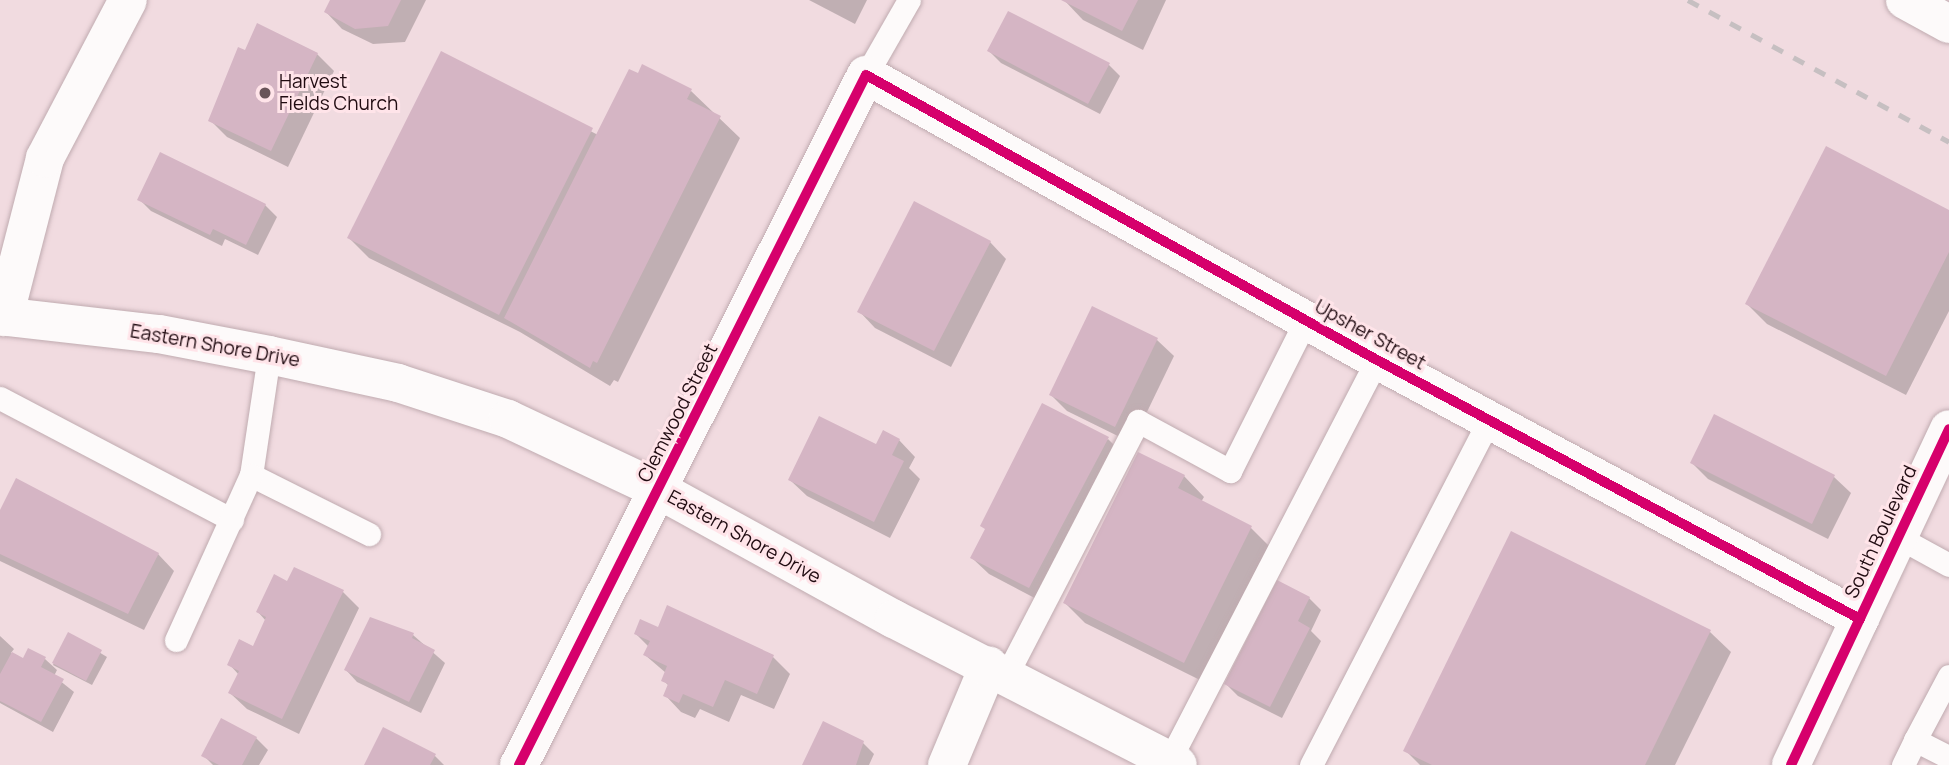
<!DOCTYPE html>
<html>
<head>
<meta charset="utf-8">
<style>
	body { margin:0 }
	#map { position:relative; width:1949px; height:765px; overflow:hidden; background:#f1dbe0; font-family:Manrope,sans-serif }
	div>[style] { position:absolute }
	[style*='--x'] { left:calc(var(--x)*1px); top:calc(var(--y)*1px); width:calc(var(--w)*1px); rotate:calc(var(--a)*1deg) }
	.shadow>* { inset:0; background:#0003 }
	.building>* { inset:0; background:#d5b5c4 }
	.roads { filter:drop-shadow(0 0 2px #c0abb0) drop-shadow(0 0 2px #c0abb0) }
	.lane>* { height:23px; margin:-11.5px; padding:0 11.5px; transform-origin:11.5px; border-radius:11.5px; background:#fdfafa }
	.street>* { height:38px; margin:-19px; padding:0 19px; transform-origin:19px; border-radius:19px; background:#fdfafa }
	.secondary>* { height:38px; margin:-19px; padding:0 19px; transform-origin:19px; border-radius:19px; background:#fdfafa }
	.rail>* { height:5px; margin-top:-2.5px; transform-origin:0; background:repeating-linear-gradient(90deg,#c6bfc1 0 12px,transparent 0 24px) }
	.cycleway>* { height:10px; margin:-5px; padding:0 5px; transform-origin:5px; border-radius:5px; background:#d6006c }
	.dots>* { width:19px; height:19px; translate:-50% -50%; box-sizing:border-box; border:4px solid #ffe4e9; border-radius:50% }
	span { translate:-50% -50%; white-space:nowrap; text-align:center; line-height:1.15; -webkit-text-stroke:6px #ffe4e9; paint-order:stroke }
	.poi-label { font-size:19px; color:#200b11 }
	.left { translate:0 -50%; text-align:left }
	.street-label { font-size:19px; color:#200b11 }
</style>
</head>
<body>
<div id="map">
	<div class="shadow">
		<i style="clip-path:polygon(332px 0,426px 0,405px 42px,373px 44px,342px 29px,326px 12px)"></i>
		<i style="clip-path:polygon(809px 0,867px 0,855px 24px)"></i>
		<i style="clip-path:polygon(1064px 0,1166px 0,1143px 50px,1083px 20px)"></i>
		<i style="clip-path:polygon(989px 51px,1109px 65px,1120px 76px,1100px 114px,1001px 63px)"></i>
		<i style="clip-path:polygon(245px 52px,317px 54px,334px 71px,288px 167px,227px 137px,210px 120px)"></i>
		<i style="clip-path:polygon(442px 54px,598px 135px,691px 91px,740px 138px,618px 382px,614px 380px,610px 386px,520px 332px,369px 258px,349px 238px)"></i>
		<i style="clip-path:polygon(140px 200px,265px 205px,277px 217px,258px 255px,225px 239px,222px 246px,151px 211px)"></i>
		<i style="clip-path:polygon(1949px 211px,1949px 311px,1906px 395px,1767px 324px,1747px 304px)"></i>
		<i style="clip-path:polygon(990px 242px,1006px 259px,951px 367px,875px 328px,859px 311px)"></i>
		<i style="clip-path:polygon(1093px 308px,1157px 340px,1174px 356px,1132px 443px,1067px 411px,1051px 395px)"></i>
		<i style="clip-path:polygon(1715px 417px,1834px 477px,1851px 493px,1828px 539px,1708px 479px,1692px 463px)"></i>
		<i style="clip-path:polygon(1108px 439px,1124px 455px,1046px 604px,989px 574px,972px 558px)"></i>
		<i style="clip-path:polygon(899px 440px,915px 457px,909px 468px,920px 479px,890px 538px,807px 496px,790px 480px)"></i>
		<i style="clip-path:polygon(1184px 476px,1204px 497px,1201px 502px,1251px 528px,1271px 548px,1204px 682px,1085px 623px,1065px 603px)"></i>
		<i style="clip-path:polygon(0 514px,158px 554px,174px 571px,144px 630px,0 561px)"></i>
		<i style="clip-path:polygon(1512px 533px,1710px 632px,1731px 652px,1675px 765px,1420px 765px,1405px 750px)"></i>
		<i style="clip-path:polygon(288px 583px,343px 592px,359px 608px,299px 734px,247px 709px,230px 693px,239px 675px,229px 664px,253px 648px,266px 621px,258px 612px)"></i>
		<i style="clip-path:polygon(1309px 598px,1321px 610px,1311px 631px,1321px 641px,1282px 718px,1238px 696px,1226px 684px)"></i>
		<i style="clip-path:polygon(668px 607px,773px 657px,790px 674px,774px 709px,741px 695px,729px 722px,700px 709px,695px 718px,681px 712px,665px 695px,669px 686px,663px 680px,666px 673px,645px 655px,649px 647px,636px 634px,658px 629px)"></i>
		<i style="clip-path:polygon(371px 619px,413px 635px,445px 663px,421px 713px,357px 682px,346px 670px)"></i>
		<i style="clip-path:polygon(69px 634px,107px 657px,92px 685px,53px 665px)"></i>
		<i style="clip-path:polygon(0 636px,14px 649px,11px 653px,24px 660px,29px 650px,45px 659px,57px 670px,54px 676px,74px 692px,53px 732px,0 703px)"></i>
		<i style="clip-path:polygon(256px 738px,268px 750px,259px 765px,213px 765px,203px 755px)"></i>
		<i style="clip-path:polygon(863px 743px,874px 754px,869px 765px,804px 765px)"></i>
		<i style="clip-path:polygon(435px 756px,444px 765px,366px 765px)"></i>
	</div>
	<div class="building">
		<i style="clip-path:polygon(330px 0,401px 0,388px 26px,355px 29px,324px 12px)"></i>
		<i style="clip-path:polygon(1061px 0,1138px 0,1122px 31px)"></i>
		<i style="clip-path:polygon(1008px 11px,1110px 63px,1088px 104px,987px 51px)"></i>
		<i style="clip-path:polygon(257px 23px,318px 53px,271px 151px,208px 121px,238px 47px,245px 50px)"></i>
		<i style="clip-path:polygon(441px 51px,593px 128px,499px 315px,347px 238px)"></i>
		<i style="clip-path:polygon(642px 64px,692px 89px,687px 99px,721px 116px,597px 363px,593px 361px,590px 368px,504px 318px,629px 69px,638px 73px)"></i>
		<i style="clip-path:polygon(1826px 146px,1949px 210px,1949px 252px,1886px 376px,1745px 304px)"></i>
		<i style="clip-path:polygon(160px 152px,266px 204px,246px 245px,213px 229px,210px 235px,137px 200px)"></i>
		<i style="clip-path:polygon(914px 201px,991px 241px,934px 351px,857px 312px)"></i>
		<i style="clip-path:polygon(1092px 306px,1158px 338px,1115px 427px,1049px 395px)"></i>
		<i style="clip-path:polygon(1042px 403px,1109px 437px,1029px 588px,970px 558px,985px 529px,980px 526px)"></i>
		<i style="clip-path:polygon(1714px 414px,1835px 475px,1812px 524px,1690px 463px)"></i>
		<i style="clip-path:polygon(819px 416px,876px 444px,883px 430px,900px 439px,892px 455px,904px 461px,874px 522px,788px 480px)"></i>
		<i style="clip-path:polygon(1138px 452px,1185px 475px,1178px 488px,1252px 526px,1184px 663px,1063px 603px)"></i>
		<i style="clip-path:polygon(16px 478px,159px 553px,128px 614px,0 554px,0 510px)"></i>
		<i style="clip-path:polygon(1511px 531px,1711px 630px,1645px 765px,1432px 765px,1403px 751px)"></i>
		<i style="clip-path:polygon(294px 567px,344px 590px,282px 719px,228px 693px,239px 671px,227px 665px,239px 639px,253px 646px,266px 617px,256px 612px,274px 574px,287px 581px)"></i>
		<i style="clip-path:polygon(1277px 580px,1310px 597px,1298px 621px,1310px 628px,1270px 707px,1224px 684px)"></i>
		<i style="clip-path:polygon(667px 605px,774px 655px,757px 694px,725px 680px,713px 707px,683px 694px,679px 703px,663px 696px,668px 684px,661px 681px,667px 666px,643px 655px,650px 641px,634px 634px,640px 619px,658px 627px)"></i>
		<i style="clip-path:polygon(370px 617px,414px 633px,412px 638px,435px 650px,409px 702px,344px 670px)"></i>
		<i style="clip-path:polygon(68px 632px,102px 650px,86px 681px,52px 663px)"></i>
		<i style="clip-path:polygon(28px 648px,46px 657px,41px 667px,64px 679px,41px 722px,0 701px,0 674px,12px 652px,23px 658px)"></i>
		<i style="clip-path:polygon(221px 718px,257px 737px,242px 765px,219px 765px,201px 756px)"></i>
		<i style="clip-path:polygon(823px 721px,864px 741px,856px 765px,802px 765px)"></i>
		<i style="clip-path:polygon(383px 727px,436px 754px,430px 765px,364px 765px)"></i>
	</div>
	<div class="roads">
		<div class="lane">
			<i style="--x:866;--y:75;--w:86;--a:-60.2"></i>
			<i style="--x:269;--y:355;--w:121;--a:98.5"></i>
			<i style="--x:251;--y:475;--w:132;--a:26.6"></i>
			<i style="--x:0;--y:398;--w:262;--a:27.7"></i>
			<i style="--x:1898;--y:537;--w:58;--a:28.8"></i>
			<i style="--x:176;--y:640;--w:181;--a:-65.6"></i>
			<i style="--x:1007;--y:674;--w:285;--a:-62.6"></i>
			<i style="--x:1138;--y:421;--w:105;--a:28.5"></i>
			<i style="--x:1230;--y:471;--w:169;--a:-63.3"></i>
			<i style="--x:1949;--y:676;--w:72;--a:118"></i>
			<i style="--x:1915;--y:740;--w:38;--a:27"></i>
			<i style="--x:1169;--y:761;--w:452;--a:-62.6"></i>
			<i style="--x:1311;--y:765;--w:388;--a:-62.7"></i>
			<i style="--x:1903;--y:765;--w:28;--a:-64"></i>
		</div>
		<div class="street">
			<i style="--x:1905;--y:0;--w:50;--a:28.6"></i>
			<i style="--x:4;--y:317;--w:164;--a:-75.5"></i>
			<i style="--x:45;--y:158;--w:178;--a:-62.3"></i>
			<i style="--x:519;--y:765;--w:772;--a:-63.3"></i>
			<i style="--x:866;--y:75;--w:585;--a:29.15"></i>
			<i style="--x:1377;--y:360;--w:548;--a:28.2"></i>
			<i style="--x:947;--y:765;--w:108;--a:-67.2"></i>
			<i style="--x:1791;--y:765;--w:371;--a:-64.8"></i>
		</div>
		<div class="secondary">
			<i style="--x:0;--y:316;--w:160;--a:6.5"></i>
			<i style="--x:159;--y:334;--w:112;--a:10.8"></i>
			<i style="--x:269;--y:355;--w:132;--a:12.2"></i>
			<i style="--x:398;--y:383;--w:116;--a:18.1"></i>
			<i style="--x:508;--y:419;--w:167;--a:25.2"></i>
			<i style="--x:659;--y:490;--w:268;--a:28.8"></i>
			<i style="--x:894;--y:619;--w:319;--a:27.2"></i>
		</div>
	</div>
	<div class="rail">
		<i style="--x:1688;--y:0;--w:297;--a:28.5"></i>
	</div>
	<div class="cycleway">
		<i style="--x:519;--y:765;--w:772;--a:-63.3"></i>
		<i style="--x:866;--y:75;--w:585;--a:29.15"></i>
		<i style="--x:1377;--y:360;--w:548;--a:28.2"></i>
		<i style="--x:1791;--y:765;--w:371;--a:-64.8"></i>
	</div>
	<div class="dots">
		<i style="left:265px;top:93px;background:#695459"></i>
	</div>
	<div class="poi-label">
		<span class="left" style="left:279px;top:93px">Harvest<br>Fields Church</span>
	</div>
	<div class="street-label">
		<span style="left:1370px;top:335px;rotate:29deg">Upsher Street</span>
		<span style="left:215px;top:346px;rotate:10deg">Eastern Shore Drive</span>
		<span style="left:678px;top:413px;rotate:-63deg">Clemwood Street</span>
		<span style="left:1881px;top:532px;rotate:-65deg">South Boulevard</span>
		<span style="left:744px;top:537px;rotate:29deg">Eastern Shore Drive</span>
	</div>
</div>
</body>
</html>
